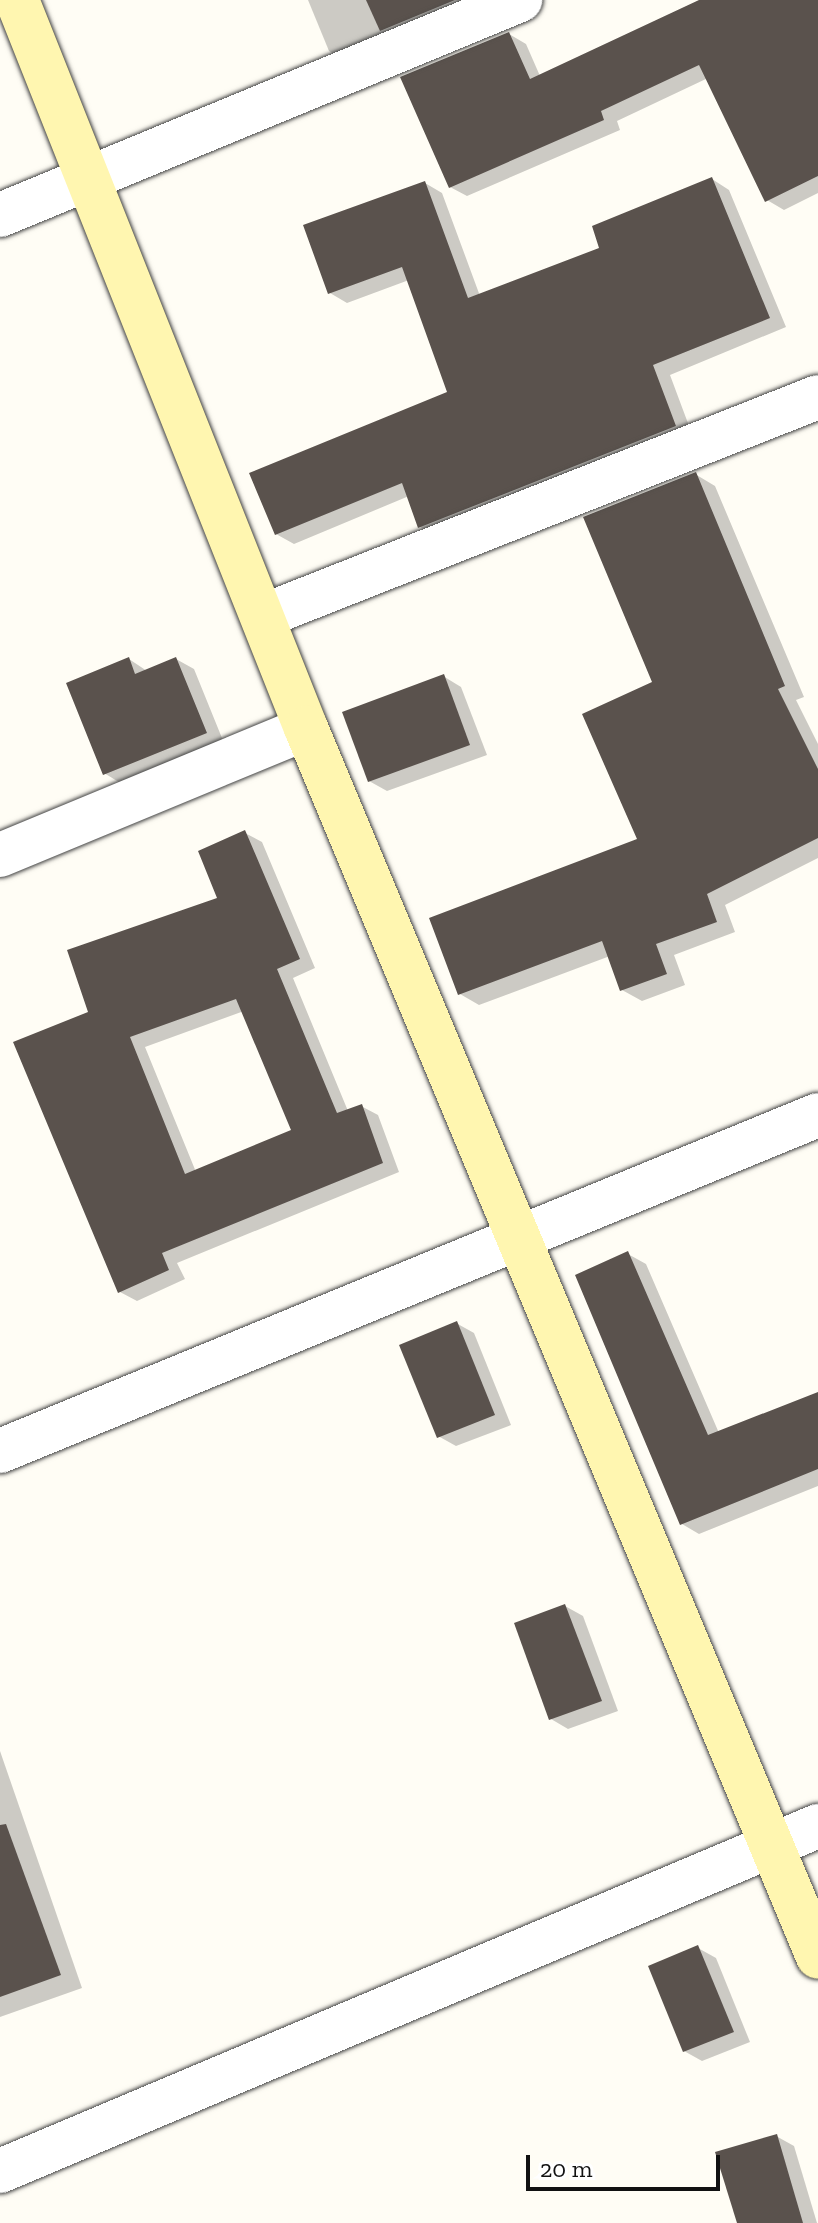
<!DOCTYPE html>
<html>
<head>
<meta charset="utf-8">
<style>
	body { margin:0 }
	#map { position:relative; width:818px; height:2223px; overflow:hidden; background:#fffdf5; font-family:"Zilla Slab",serif }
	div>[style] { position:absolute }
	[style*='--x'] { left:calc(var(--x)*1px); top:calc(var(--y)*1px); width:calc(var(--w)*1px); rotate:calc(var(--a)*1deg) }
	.shadow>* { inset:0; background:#0003 }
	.building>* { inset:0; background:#5a524d }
	.roads { filter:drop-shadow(0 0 2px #444) drop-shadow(0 0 2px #444) }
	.minor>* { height:44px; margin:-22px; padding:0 22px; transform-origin:22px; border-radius:22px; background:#fff }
	.secondary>* { height:44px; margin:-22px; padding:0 22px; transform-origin:22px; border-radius:22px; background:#fff6b0 }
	span { translate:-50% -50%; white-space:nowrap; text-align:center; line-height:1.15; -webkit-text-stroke:8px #fff; paint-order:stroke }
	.scale { position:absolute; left:526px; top:2155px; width:194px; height:36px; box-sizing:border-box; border:4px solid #111; border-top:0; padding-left:10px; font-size:24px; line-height:28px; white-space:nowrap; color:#111; -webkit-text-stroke:6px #fff; paint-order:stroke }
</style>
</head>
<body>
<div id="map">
	<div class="shadow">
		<i style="clip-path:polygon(308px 0,483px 0,346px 61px,329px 51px)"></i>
		<i style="clip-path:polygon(700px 0,818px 0,818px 193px,784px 210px,767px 200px,708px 78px,617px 121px,620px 130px,467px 196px,450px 187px,509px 34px,526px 44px,540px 76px)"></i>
		<i style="clip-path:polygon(712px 179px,729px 190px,786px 327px,670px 375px,692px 434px,438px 537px,420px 527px,409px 496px,294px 544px,276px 534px,450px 393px,409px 280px,347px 303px,330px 293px,425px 183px,442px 193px,480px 296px,601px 249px)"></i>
		<i style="clip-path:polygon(695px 474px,715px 486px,804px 697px,796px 700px,818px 744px,818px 858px,725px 905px,735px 932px,674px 955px,685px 985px,642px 1001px,622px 990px,610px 956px,479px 1005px,460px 994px,640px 840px,655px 683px)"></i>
		<i style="clip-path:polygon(129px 659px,147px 671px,176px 659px,194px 669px,224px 743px,122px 784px,104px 773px)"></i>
		<i style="clip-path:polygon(443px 676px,461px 687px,487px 755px,387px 791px,369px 781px)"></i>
		<i style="clip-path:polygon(evenodd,245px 833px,262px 842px,315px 968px,293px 978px,348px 1111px,361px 1106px,378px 1115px,399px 1172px,177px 1263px,185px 1279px,137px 1301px,120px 1292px,91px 1013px,220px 899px,245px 833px,244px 1011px,293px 1131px,196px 1172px,145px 1047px,244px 1011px)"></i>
		<i style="clip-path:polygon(628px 1254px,646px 1264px,719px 1433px,818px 1394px,818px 1486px,699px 1534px,682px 1524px)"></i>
		<i style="clip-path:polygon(456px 1323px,474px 1333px,511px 1425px,456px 1446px,438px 1436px)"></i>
		<i style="clip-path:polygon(565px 1606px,583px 1616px,618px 1711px,568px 1729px,551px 1719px)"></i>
		<i style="clip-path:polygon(0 1751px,82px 1988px,0 2017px)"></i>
		<i style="clip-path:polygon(698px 1948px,716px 1958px,750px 2042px,702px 2061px,684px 2051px)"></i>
		<i style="clip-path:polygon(776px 2136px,794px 2146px,817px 2223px,739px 2223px)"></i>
	</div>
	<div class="building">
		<i style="clip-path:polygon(366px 0,455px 0,380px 31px)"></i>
		<i style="clip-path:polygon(699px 0,818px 0,818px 176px,765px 202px,699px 65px,601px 111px,604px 120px,449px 188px,400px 77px,509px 32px,530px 79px)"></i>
		<i style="clip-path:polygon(712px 177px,770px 318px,653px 365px,676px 426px,418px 528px,402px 483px,275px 535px,249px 473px,447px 392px,402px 267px,328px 294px,303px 225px,425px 181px,468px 298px,599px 248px,592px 226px)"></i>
		<i style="clip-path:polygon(696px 472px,785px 686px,778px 689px,818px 769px,818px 838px,707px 894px,717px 922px,656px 944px,667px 974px,620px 991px,602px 941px,458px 995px,429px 918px,637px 839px,582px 714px,652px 682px,583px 517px)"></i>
		<i style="clip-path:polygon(129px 657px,135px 674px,176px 657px,207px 733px,103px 775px,66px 683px)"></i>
		<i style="clip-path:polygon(444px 674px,470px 745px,368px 782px,342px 712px)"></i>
		<i style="clip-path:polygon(evenodd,245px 830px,300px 959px,277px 969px,337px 1113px,362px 1104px,383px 1163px,162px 1253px,169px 1270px,118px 1293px,13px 1042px,88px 1012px,67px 950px,217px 898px,198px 851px,245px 830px,236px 999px,291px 1130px,185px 1174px,130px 1037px,236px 999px)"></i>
		<i style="clip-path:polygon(628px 1251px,708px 1435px,818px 1392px,818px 1469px,680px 1525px,575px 1275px)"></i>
		<i style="clip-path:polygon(457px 1321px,495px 1415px,437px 1438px,399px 1345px)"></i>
		<i style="clip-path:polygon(565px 1604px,602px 1701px,549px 1720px,514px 1623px)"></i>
		<i style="clip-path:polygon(6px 1824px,61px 1975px,0 1997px,0 1825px)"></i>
		<i style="clip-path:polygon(698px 1945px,734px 2032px,683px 2052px,648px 1966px)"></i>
		<i style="clip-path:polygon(777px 2134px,803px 2223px,737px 2223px,715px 2152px)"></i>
	</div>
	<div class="roads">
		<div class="minor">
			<i style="--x:0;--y:215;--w:563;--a:-22.46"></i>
			<i style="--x:266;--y:615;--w:593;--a:-21.55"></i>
			<i style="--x:0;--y:855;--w:331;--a:-22.5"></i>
			<i style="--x:0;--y:1451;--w:884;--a:-22.33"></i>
			<i style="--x:0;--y:2171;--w:888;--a:-22.87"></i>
		</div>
		<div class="secondary">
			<i style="--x:17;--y:0;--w:783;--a:68.35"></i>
			<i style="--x:306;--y:728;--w:1331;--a:67.38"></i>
		</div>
	</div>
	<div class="scale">20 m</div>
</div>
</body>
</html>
